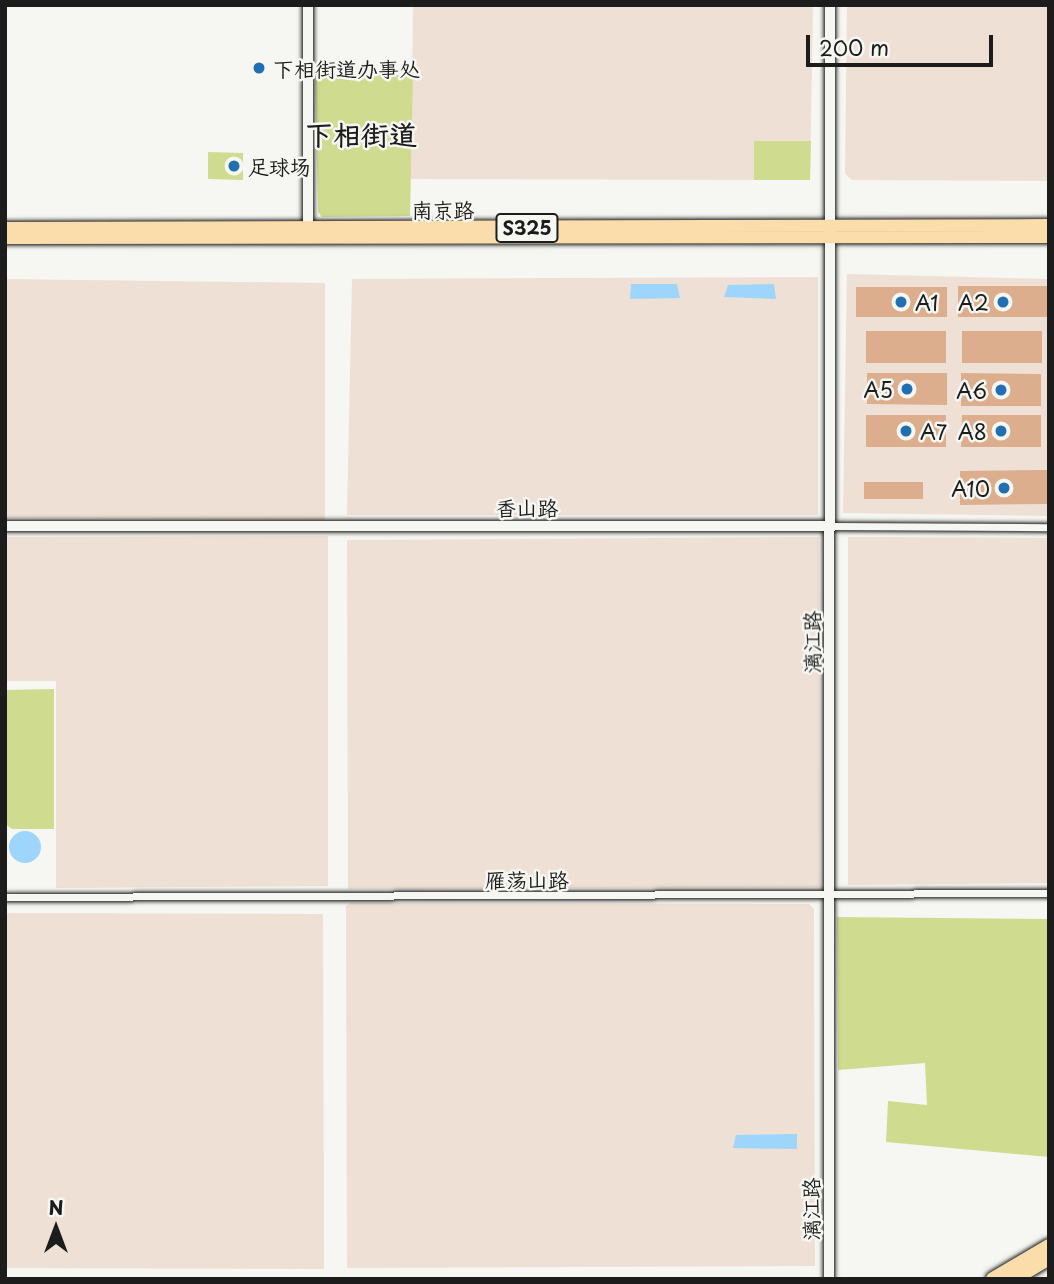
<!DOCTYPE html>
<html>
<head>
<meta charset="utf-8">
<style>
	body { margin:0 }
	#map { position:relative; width:1054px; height:1284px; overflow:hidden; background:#f6f6f2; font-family:"Playpen Sans","LXGW WenKai TC",sans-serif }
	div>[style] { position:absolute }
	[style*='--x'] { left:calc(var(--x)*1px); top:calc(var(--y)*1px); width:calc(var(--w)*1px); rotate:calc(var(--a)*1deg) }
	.built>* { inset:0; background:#eee0d4 }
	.green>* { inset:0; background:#cfdc8f }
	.water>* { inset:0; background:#9ed5fd }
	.round { border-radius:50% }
	.building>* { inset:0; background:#dcae8d }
	.roads { filter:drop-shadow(0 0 2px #1c1c1c) drop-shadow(0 0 2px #1c1c1c) }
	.street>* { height:7px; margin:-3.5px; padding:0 3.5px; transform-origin:3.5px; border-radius:3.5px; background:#f6f6f2 }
	.secondary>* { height:10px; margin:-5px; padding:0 5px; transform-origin:5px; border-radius:5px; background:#f6f6f2 }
	.primary>* { height:12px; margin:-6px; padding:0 6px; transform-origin:6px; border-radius:6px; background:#fbddab }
	.highway>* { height:14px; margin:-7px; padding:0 7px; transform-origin:7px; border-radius:7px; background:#fbddab }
	.dots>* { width:19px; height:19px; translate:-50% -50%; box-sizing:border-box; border:4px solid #f6f6f2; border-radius:50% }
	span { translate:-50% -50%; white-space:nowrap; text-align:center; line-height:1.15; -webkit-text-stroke:5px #f6f6f2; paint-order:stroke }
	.shield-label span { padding:2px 5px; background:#f6f6f2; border:2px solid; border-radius:5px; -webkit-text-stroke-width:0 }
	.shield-label { font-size:19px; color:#1c1c1c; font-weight:700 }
	.poi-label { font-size:21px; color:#1c1c1c }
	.left { translate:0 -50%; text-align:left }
	.right { translate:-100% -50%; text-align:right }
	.street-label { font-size:21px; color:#1c1c1c }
	.district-label { font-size:28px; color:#1c1c1c; font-weight:700 }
	.frame { position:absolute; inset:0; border:7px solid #1c1c1c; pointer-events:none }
	.north { position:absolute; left:21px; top:1193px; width:70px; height:70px; -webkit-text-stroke:5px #f6f6f2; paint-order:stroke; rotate:0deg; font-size:19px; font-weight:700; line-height:28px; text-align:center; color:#1c1c1c }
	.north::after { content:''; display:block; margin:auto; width:24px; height:32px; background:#1c1c1c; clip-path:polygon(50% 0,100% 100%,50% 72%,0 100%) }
	.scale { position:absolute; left:806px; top:35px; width:187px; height:32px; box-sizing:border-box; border:4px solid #1c1c1c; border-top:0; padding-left:9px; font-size:21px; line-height:24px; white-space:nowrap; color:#1c1c1c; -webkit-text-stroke:5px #f6f6f2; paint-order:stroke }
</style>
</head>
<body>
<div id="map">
	<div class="built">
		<i style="clip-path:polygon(413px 5px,813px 5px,810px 180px,411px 179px)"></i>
		<i style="clip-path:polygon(847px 5px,1049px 5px,1049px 181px,852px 180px,845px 174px)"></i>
		<i style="clip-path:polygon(847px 274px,1049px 279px,1049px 516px,843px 513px)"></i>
		<i style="clip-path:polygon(818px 277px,818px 515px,347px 515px,352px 279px)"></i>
		<i style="clip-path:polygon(5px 279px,325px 283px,325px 520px,5px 518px)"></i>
		<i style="clip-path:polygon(328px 536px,328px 886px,56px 888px,56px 681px,5px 681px,5px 537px)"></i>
		<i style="clip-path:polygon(819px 537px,820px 887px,348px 889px,347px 540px)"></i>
		<i style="clip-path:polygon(848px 537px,1049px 538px,1049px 883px,848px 885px)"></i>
		<i style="clip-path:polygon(351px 903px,809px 904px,814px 909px,815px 1266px,347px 1268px,346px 906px)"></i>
		<i style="clip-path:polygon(5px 913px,323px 914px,324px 1269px,5px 1268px)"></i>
	</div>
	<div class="green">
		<i style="clip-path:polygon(315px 75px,413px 75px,410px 216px,322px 217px,318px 212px)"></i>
		<i style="clip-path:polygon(754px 141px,811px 141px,810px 180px,754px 180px)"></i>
		<i style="clip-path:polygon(208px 152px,243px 153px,243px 180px,208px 179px)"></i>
		<i style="clip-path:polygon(54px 689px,54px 829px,12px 829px,5px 824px,5px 690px)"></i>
		<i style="clip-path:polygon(837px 917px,1049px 919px,1049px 1157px,886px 1142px,888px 1101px,927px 1105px,925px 1063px,838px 1070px)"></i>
	</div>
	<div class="water">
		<i style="clip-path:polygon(631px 284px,677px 284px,680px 298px,630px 299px)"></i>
		<i style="clip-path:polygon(774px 284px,776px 299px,724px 297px,728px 285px)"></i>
		<i class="round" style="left:9px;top:831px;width:32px;height:32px"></i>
		<i style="clip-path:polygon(797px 1134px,797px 1149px,733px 1148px,736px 1135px)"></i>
	</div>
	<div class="building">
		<i style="clip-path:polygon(958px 286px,1049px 286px,1049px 317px,958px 317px)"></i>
		<i style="clip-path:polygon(856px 287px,947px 287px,947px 317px,856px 317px)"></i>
		<i style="clip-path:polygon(866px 331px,946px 331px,946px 363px,866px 363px)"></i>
		<i style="clip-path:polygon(962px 331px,1042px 331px,1042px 363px,962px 363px)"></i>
		<i style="clip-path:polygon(867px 373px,947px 373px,947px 405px,867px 404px)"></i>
		<i style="clip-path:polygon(961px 373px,1041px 374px,1041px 406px,961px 406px)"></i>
		<i style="clip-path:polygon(866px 415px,946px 415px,946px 447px,866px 447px)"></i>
		<i style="clip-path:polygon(962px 415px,1041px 415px,1041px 447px,961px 447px)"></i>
		<i style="clip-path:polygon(1049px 470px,1049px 504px,960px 505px,960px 471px)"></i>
		<i style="clip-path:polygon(864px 482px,923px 482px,923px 499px,864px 499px)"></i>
	</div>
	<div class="roads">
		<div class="street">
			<i style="--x:831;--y:526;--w:218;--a:0.3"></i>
			<i style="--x:5;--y:897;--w:1044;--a:-0.22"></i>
		</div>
		<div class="secondary">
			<i style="--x:308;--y:233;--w:228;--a:-90"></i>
			<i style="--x:5;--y:526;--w:826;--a:0"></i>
			<i style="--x:829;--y:1279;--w:1274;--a:-89.96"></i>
		</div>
		<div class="primary">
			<i style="--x:5;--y:228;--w:1044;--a:-0.16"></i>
			<i style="--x:5;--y:238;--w:1044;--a:-0.05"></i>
		</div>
		<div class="highway">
			<i style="--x:993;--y:1279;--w:65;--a:-30.5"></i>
			<i style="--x:1014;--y:1279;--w:41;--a:-31"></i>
		</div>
	</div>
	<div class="dots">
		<i style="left:259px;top:68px;background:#1f6fb2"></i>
		<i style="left:234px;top:166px;background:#1f6fb2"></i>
		<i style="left:901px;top:302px;background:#1f6fb2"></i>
		<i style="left:1003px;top:302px;background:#1f6fb2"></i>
		<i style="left:907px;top:389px;background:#1f6fb2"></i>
		<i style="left:1001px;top:390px;background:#1f6fb2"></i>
		<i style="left:906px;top:431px;background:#1f6fb2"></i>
		<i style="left:1001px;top:431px;background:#1f6fb2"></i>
		<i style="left:1004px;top:488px;background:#1f6fb2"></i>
	</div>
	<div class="shield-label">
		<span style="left:527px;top:228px">S325</span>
	</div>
	<div class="poi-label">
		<span class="left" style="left:273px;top:68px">下相街道办事处</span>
		<span class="left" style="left:248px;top:166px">足球场</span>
		<span class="left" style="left:915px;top:302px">A1</span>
		<span class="right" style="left:989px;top:302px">A2</span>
		<span class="right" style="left:893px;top:389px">A5</span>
		<span class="right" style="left:987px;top:390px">A6</span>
		<span class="left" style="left:920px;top:431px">A7</span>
		<span class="right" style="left:987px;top:431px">A8</span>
		<span class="right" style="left:990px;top:488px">A10</span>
	</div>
	<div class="street-label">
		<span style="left:443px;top:209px">南京路</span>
		<span style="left:527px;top:507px">香山路</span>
		<span style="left:811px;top:642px;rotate:-90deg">漓江路</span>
		<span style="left:527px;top:879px">雁荡山路</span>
		<span style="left:810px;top:1209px;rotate:-90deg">漓江路</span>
	</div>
	<div class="district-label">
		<span style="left:361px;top:134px">下相街道</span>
	</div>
	<div class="frame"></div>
	<div class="north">N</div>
	<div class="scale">200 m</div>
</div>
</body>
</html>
